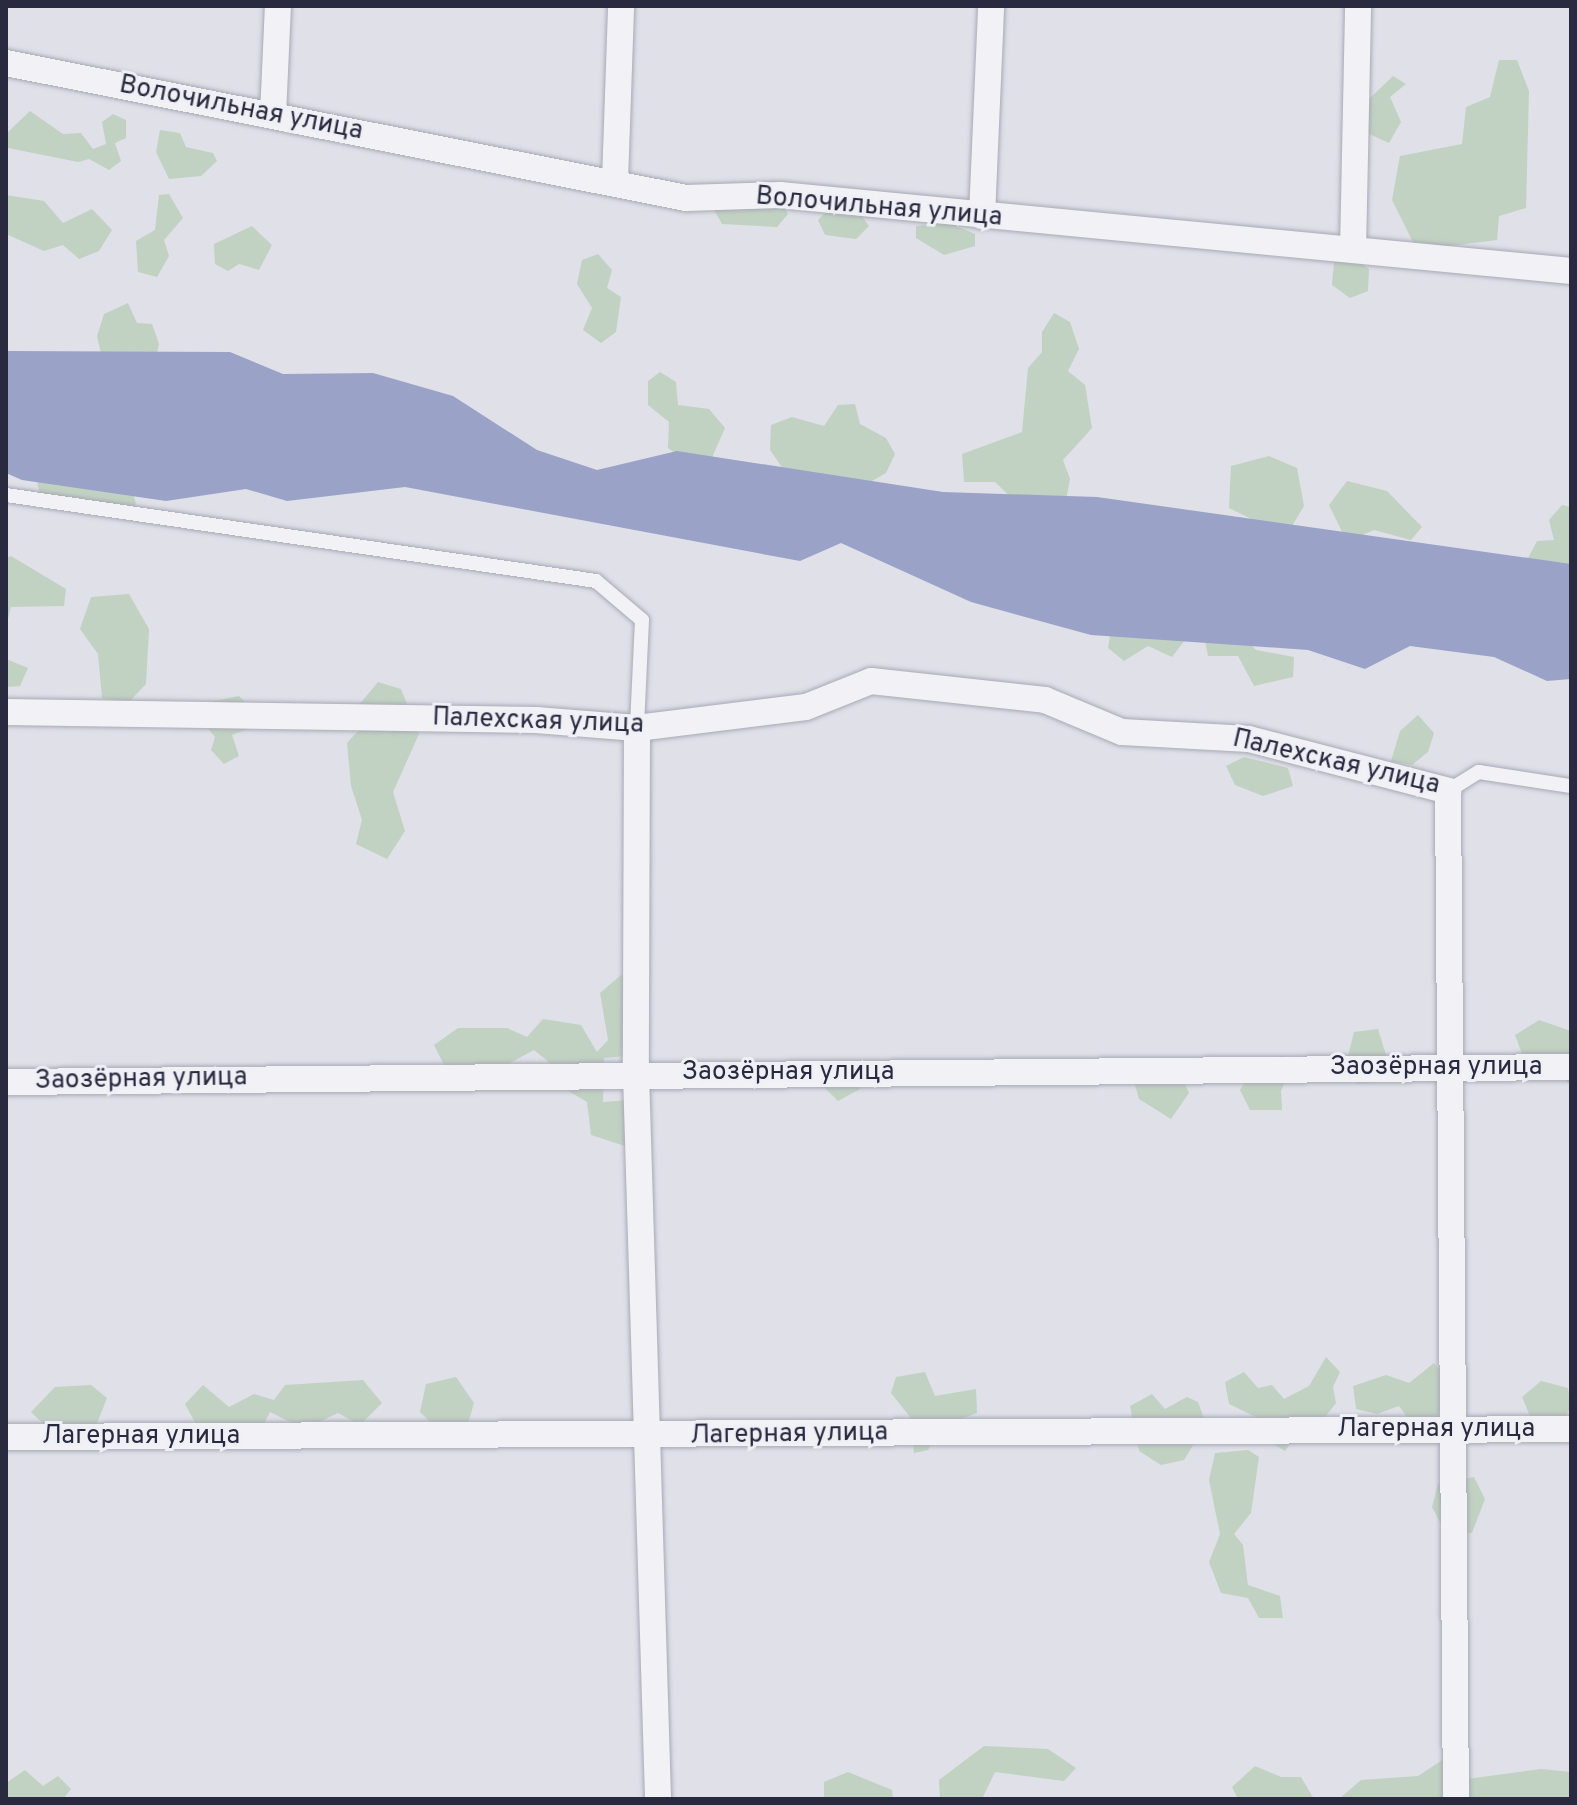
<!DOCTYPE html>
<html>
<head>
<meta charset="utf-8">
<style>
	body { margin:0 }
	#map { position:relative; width:1577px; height:1805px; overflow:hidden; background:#dfe0e8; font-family:Overpass,sans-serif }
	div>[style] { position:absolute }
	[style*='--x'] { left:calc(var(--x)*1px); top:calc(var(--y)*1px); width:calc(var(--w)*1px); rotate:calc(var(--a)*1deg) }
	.green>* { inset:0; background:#c1d2c2 }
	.water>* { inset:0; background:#9ba2c7 }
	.roads { filter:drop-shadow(0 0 2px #a8a9b5) drop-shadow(0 0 2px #a8a9b5) }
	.service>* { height:14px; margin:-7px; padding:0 7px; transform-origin:7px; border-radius:7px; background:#f2f2f6 }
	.minor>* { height:26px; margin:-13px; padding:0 13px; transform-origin:13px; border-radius:13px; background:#f2f2f6 }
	span { translate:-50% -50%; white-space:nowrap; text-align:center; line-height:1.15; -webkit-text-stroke:6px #efeff6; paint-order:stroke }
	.street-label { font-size:26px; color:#29293f }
	.frame { position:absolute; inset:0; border:8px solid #29293f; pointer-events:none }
</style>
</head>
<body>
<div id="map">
	<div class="green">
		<i style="clip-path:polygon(1499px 60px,1517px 60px,1529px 91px,1526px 208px,1499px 216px,1497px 240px,1417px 250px,1392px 200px,1400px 156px,1462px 144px,1466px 107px,1490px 97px)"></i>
		<i style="clip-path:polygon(1393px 76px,1406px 84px,1390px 97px,1401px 122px,1389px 143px,1367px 133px,1367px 101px)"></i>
		<i style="clip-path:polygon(30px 111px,63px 134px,81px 133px,93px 149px,106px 144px,102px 122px,113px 114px,126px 120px,126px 138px,115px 143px,121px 161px,109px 170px,89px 159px,78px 162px,8px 148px,7px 133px)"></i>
		<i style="clip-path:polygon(160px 130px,180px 133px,186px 147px,213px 153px,217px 161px,201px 176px,169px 179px,156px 152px)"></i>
		<i style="clip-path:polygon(169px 194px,183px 218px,164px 240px,169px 256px,157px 277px,138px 272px,136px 241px,155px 230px,159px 195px)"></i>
		<i style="clip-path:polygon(6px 195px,44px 201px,63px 223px,92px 209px,112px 230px,99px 251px,79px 259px,63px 245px,44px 251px,6px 234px)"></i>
		<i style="clip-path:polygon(781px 202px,788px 214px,777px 227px,722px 224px,714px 210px)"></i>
		<i style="clip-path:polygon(828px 210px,860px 214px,869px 226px,856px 239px,825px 235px,818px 220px)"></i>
		<i style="clip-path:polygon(949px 223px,975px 234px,975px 246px,944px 255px,916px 238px,916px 226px)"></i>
		<i style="clip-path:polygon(252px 226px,272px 245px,259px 270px,239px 264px,228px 271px,215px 264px,214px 244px)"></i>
		<i style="clip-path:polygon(598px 254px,612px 270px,607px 288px,621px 297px,616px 332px,601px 343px,583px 330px,592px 308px,577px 284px,582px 260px)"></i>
		<i style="clip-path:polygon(1355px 259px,1369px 269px,1368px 291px,1350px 298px,1332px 285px,1334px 262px)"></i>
		<i style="clip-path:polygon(128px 303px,137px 323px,152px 324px,159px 344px,153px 369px,104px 366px,97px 336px,104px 314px)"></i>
		<i style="clip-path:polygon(1054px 313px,1070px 322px,1079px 349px,1068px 371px,1085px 385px,1092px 428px,1063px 460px,1070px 479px,1065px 505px,1028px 514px,995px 482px,964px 482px,962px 454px,1022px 432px,1028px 368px,1042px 352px,1042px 332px)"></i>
		<i style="clip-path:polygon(660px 372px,676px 382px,678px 405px,709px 409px,725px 428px,710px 462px,690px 464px,668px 448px,669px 422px,648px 405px,648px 381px)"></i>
		<i style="clip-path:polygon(855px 404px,860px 424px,886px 438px,895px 454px,886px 473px,865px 485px,786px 473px,770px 450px,771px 425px,792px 417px,824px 426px,838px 405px)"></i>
		<i style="clip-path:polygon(1269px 456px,1297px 468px,1304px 506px,1286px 536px,1229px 508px,1231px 466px)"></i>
		<i style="clip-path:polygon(36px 478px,131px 487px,136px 504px,122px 517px,40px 494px)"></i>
		<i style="clip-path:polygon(1347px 481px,1387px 491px,1422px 527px,1411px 540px,1374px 530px,1347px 542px,1329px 505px)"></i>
		<i style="clip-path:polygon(1562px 505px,1571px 507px,1571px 564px,1550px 580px,1525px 564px,1537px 541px,1554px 540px,1549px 520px)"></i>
		<i style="clip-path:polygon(11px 556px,66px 589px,64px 606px,11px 607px,6px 627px,6px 558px)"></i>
		<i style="clip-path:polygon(129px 594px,149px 629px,146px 684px,128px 703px,102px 698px,98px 654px,80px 629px,91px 597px)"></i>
		<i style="clip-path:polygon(1112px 624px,1188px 636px,1172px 657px,1148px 646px,1124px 661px,1108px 648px)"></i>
		<i style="clip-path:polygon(1232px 626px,1256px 650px,1294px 657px,1293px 677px,1254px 686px,1238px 656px,1208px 656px,1204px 636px)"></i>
		<i style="clip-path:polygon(6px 659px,28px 668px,20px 686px,6px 687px)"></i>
		<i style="clip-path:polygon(378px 682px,401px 689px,419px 734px,393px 792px,405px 831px,387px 859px,356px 844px,362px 820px,351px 786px,347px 743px,364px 724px,359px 705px)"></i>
		<i style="clip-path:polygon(239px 696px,252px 709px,248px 729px,232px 735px,239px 756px,224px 764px,211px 750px,215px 737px,206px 726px,214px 701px)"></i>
		<i style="clip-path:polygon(1418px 715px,1434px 733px,1428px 752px,1412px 765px,1391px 761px,1400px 731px)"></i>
		<i style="clip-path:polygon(1244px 757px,1288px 768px,1293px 786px,1263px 796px,1235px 785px,1226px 766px)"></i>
		<i style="clip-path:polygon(621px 975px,646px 995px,638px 1055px,604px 1058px,603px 1102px,629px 1100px,643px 1129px,625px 1146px,591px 1135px,587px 1102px,560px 1086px,550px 1063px,534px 1050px,508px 1064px,444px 1065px,434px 1045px,458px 1028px,507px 1028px,527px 1037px,543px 1019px,581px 1025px,597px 1052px,608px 1040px,600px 993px)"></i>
		<i style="clip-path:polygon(1539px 1020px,1571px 1031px,1571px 1084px,1566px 1082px,1566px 1061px,1524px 1059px,1515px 1035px)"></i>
		<i style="clip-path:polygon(1378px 1029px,1387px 1058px,1375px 1083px,1356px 1084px,1348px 1056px,1354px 1032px)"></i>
		<i style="clip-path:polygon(1282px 1056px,1292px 1066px,1281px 1091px,1282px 1110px,1250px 1110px,1240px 1090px,1258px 1059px)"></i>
		<i style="clip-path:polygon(1150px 1058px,1177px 1066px,1189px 1093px,1171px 1119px,1139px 1099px,1130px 1068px)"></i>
		<i style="clip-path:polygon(856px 1061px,860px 1089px,838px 1101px,819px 1082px)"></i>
		<i style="clip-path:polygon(1326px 1357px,1340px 1372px,1333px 1387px,1336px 1403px,1322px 1421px,1303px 1425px,1285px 1451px,1265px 1439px,1260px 1419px,1229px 1404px,1225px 1382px,1244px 1372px,1258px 1388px,1272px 1385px,1284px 1399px,1309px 1386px)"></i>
		<i style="clip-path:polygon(1434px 1363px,1451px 1383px,1435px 1423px,1412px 1424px,1399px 1406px,1377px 1414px,1356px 1409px,1353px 1386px,1386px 1375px,1409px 1383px)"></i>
		<i style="clip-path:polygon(925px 1372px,935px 1396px,976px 1389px,977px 1413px,942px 1426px,928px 1450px,914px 1453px,910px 1417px,891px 1393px,896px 1377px)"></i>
		<i style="clip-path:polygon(456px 1377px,474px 1403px,466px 1430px,438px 1430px,420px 1412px,426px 1384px)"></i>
		<i style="clip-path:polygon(363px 1380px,382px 1403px,360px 1425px,338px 1413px,304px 1429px,270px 1412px,253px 1445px,227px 1449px,218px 1430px,197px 1426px,185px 1404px,203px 1385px,229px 1407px,254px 1394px,274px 1400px,285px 1385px)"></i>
		<i style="clip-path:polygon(1541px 1381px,1568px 1388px,1571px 1407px,1563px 1420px,1532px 1421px,1522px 1397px)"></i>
		<i style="clip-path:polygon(91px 1385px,107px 1398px,96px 1426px,55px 1435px,31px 1412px,55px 1387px)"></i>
		<i style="clip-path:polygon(1152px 1394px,1165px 1409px,1187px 1397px,1198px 1402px,1206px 1424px,1184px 1460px,1161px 1465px,1139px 1451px,1130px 1406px)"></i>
		<i style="clip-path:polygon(1248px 1450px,1259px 1457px,1251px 1513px,1234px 1534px,1243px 1545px,1248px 1585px,1280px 1596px,1283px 1618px,1259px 1618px,1248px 1598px,1221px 1593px,1209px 1562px,1220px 1534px,1209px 1480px,1215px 1453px)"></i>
		<i style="clip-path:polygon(1474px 1477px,1485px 1499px,1472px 1533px,1446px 1534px,1432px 1507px,1438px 1484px)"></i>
		<i style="clip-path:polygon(984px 1746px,1048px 1749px,1076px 1768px,1064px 1781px,995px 1772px,982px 1799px,940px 1799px,939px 1780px)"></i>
		<i style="clip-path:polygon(1444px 1759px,1467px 1779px,1541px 1769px,1571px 1772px,1571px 1799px,1339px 1799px,1361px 1780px,1418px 1776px)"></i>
		<i style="clip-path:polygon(1255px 1766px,1281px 1777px,1301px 1777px,1314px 1799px,1238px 1799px,1232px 1787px)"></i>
		<i style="clip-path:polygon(25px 1770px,43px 1786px,58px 1776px,71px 1789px,63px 1799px,6px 1799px,6px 1783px)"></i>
		<i style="clip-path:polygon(848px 1772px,892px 1790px,893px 1799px,824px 1799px,824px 1782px)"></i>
	</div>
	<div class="water">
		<i style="clip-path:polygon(6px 351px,230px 352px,283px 374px,373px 373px,453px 396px,537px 450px,597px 470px,677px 451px,943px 492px,1097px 497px,1571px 564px,1571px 679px,1547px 681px,1494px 657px,1410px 646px,1365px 669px,1308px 650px,1091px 635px,971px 602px,841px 543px,800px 561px,405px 487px,287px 501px,246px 489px,166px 501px,22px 480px,6px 473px)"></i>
	</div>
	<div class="roads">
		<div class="service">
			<i style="--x:6;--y:495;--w:596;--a:8.29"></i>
			<i style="--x:596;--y:581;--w:60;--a:40.3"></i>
			<i style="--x:642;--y:620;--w:108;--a:92.7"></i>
			<i style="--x:1448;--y:791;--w:36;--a:-32"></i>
			<i style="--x:1479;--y:772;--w:93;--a:8.7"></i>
		</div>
		<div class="minor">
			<i style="--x:6;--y:63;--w:693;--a:11.23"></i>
			<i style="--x:686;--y:198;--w:94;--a:-1.8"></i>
			<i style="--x:780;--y:195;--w:795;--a:5.49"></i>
			<i style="--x:273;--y:115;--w:109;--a:-87.4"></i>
			<i style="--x:615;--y:181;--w:175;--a:-88"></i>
			<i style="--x:982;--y:216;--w:210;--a:-87.5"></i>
			<i style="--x:1353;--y:250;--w:244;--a:-88.8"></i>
			<i style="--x:6;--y:712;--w:530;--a:0.86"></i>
			<i style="--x:536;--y:720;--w:101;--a:4.5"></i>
			<i style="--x:637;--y:728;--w:170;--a:-7.1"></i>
			<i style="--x:806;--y:707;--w:70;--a:-21.8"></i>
			<i style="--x:871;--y:681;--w:175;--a:6.2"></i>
			<i style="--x:1045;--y:700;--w:83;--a:22.6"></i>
			<i style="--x:1122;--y:732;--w:127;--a:3.2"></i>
			<i style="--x:1249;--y:739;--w:206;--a:14.6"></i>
			<i style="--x:1448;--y:791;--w:1008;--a:89.55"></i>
			<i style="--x:637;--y:728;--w:346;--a:90.2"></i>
			<i style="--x:636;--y:1074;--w:725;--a:88.26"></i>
			<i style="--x:6;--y:1082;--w:1565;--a:-0.55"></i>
			<i style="--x:6;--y:1437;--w:1565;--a:-0.29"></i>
		</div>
	</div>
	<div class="street-label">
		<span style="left:241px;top:109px;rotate:11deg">Волочильная улица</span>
		<span style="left:879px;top:208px;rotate:5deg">Волочильная улица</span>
		<span style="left:538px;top:722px;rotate:2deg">Палехская улица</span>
		<span style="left:1336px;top:763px;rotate:13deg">Палехская улица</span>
		<span style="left:1436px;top:1068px">Заозёрная улица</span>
		<span style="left:788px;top:1073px">Заозёрная улица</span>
		<span style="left:141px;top:1080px;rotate:-1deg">Заозёрная улица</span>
		<span style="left:1436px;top:1430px">Лагерная улица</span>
		<span style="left:789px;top:1435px;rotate:-1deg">Лагерная улица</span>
		<span style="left:141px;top:1437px">Лагерная улица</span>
	</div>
	<div class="frame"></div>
</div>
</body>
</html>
